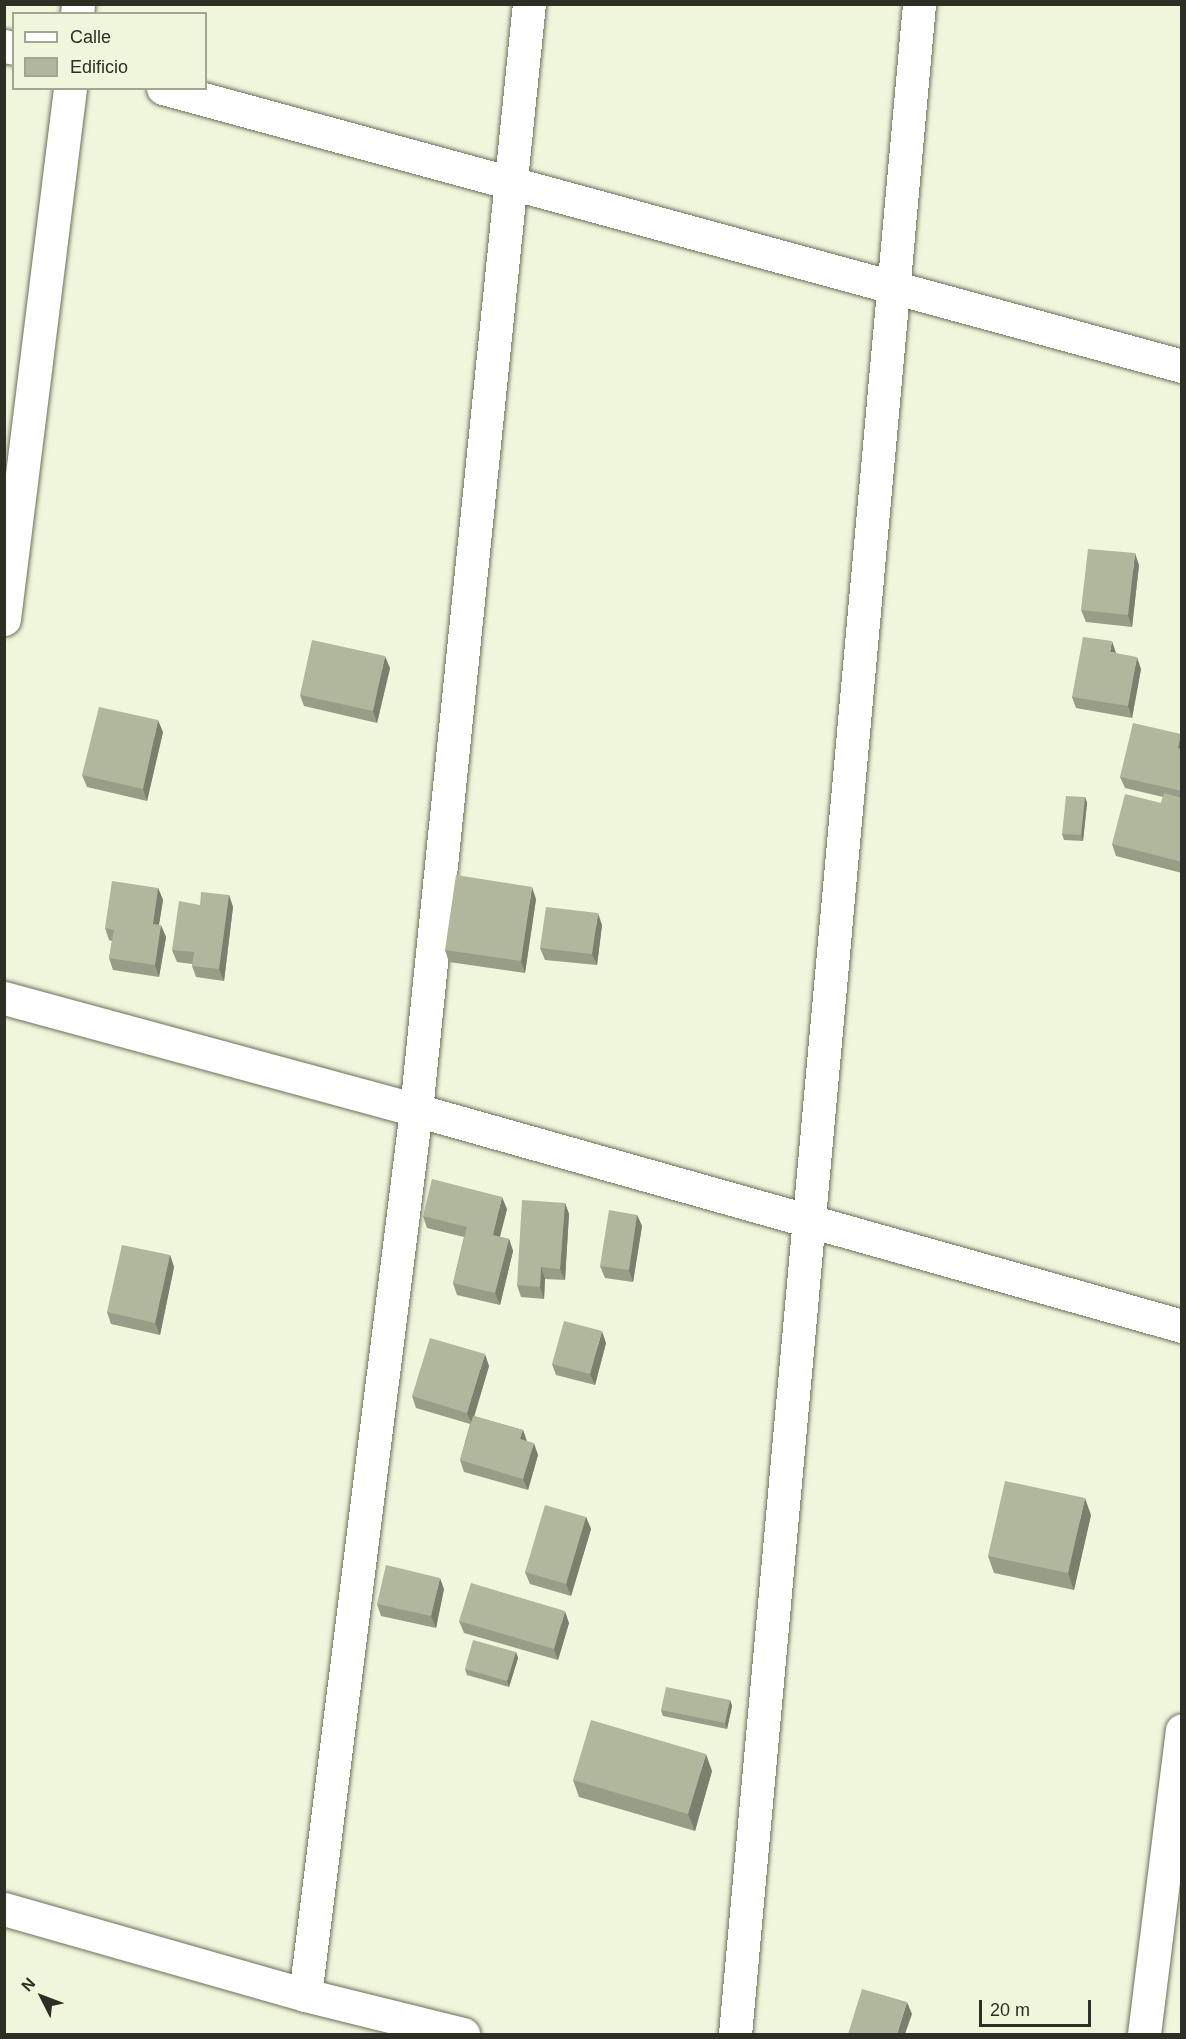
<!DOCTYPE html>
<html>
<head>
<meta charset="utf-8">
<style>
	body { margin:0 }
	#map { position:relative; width:1186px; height:2039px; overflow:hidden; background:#eff6dc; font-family:Arial,sans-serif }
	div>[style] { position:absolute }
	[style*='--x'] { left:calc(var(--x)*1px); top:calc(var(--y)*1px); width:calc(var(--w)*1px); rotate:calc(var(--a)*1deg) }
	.roads { filter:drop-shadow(0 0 2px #6b7059) drop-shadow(0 0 2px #6b7059) }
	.minor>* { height:33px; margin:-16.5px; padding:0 16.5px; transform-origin:16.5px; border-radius:16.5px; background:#fff }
	.wall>* { inset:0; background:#979d87 }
	.shaded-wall>* { inset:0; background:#7b806e }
	.building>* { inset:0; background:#b0b79d }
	span { translate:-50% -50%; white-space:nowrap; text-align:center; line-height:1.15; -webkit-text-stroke:4.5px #eff6dc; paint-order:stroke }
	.frame { position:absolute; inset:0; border:6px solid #2d2f25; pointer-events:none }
	.legend { position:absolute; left:12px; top:12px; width:195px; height:78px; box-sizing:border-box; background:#eff6dc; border:2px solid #a1a693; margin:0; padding:8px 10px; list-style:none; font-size:18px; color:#2d2f25 }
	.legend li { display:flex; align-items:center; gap:12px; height:30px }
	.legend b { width:30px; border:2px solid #a1a693 }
	.north { position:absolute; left:12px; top:1967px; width:60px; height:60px; -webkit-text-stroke:4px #eff6dc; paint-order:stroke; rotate:312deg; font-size:16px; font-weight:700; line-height:24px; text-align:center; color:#2d2f25 }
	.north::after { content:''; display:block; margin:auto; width:21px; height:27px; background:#2d2f25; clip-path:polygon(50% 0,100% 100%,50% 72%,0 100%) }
	.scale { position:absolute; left:979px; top:2000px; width:112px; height:27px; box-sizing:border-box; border:3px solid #2d2f25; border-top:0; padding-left:8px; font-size:18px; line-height:21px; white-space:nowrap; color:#2d2f25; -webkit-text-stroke:4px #eff6dc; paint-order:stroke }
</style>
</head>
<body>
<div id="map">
	<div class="roads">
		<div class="minor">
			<i style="--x:77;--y:14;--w:10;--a:-84"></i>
			<i style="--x:4;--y:46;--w:10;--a:11"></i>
			<i style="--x:163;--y:88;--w:1056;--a:15.26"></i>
			<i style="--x:4;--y:619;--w:535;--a:-82.91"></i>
			<i style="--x:4;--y:998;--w:427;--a:15.2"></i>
			<i style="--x:416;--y:1110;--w:796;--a:15.75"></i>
			<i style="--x:4;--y:1909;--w:313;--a:15.9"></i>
			<i style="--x:305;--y:1995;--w:163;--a:13.9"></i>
			<i style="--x:305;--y:1995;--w:892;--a:-82.85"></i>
			<i style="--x:416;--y:1110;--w:1112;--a:-84.17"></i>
			<i style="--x:735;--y:2034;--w:2038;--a:-84.82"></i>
			<i style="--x:1144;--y:2034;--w:306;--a:-82.9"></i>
		</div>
	</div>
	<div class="wall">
		<i style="clip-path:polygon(1139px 565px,1132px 627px,1086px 622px,1081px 610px)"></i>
		<i style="clip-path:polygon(1116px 653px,1141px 669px,1132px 718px,1076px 708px,1072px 697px)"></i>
		<i style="clip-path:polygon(390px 668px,377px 723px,304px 706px,300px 695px)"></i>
		<i style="clip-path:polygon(163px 732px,147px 801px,87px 787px,82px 775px)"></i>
		<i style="clip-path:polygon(1181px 734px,1182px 735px,1182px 873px,1116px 856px,1112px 844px,1161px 803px,1163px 797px,1125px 788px,1120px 777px)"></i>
		<i style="clip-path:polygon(1085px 797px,1087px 803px,1083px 841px,1064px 840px,1062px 834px)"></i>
		<i style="clip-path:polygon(158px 888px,163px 900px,159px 925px,166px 937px,159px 977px,113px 970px,109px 958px,112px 941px,109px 940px,105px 928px)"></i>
		<i style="clip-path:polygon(229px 895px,233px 907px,224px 981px,196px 977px,192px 966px,192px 964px,177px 962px,172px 950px,200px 905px)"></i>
		<i style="clip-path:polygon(536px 899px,525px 973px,449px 962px,445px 950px)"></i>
		<i style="clip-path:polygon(602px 925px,597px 965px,545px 960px,540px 948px)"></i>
		<i style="clip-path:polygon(565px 1203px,569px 1214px,565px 1280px,545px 1279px,544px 1299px,521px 1297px,517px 1285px)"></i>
		<i style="clip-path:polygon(507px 1209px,500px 1237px,509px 1239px,513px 1251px,500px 1305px,457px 1295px,453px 1283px,464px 1237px,427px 1228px,423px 1216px)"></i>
		<i style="clip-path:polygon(637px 1215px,642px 1226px,633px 1282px,605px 1278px,600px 1266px)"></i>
		<i style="clip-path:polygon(170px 1255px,174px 1267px,160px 1335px,111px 1324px,107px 1312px)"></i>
		<i style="clip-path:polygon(606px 1343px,595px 1385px,556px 1375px,552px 1364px)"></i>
		<i style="clip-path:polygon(489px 1366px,474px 1416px,523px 1430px,527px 1441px,538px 1455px,528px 1490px,464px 1472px,460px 1460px,470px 1424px,416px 1408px,412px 1396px)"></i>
		<i style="clip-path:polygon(1091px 1515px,1074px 1590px,994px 1573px,988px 1556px)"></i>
		<i style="clip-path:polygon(586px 1517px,591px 1529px,571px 1596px,530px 1584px,525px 1572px)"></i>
		<i style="clip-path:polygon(444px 1589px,436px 1628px,381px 1616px,377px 1604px)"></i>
		<i style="clip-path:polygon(459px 1621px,569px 1623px,558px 1660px,464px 1633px)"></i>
		<i style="clip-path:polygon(516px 1652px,518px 1658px,509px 1687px,467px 1675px,465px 1669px)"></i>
		<i style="clip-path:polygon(730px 1700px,732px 1706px,727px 1729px,663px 1716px,661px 1710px)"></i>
		<i style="clip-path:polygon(712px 1771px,695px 1831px,579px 1797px,573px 1780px)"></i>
	</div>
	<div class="shaded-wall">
		<i style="clip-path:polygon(1135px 553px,1139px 565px,1132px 627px,1128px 615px)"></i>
		<i style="clip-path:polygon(1112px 641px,1116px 653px,1110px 652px)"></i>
		<i style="clip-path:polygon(385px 656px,390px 668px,377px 723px,373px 711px)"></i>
		<i style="clip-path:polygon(1137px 657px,1141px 669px,1132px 718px,1128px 706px)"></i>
		<i style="clip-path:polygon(158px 720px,163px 732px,147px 801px,143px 789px)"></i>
		<i style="clip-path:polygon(1181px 734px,1182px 735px,1182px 757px,1178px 748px)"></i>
		<i style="clip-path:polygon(1085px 797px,1087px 803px,1083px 841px,1081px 835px)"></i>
		<i style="clip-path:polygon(532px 887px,536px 899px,525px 973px,521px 961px)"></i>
		<i style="clip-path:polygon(158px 888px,163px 900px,157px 936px,153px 924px)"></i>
		<i style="clip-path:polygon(229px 895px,233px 907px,224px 981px,219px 969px)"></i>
		<i style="clip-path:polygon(598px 913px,602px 925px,597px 965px,592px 954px)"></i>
		<i style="clip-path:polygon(161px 925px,166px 937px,159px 977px,155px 965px)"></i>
		<i style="clip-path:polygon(502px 1197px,507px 1209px,497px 1247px,493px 1235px)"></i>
		<i style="clip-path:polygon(565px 1203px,569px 1214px,565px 1280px,560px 1269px)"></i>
		<i style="clip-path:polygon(637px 1215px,642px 1226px,633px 1282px,629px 1270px)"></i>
		<i style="clip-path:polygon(509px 1239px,513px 1251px,500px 1305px,495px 1293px)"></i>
		<i style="clip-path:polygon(170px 1255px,174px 1267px,160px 1335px,155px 1323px)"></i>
		<i style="clip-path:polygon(541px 1267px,545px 1279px,544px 1299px,540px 1287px)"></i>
		<i style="clip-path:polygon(602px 1331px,606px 1343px,595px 1385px,590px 1374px)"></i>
		<i style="clip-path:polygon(485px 1354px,489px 1366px,472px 1424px,467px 1413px)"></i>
		<i style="clip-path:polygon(523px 1430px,527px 1442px,520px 1439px)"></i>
		<i style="clip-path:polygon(534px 1443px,538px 1455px,528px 1490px,523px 1479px)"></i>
		<i style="clip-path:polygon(1085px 1498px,1091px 1515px,1074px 1590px,1068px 1573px)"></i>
		<i style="clip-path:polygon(586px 1517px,591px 1529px,571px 1596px,566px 1584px)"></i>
		<i style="clip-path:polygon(440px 1578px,444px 1589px,436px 1628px,431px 1616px)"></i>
		<i style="clip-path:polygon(565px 1611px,569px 1623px,558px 1660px,554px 1649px)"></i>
		<i style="clip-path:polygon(516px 1652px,518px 1658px,509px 1687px,507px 1681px)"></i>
		<i style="clip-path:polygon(730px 1700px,732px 1706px,727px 1729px,725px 1723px)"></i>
		<i style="clip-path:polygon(706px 1754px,712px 1771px,695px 1831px,688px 1814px)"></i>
		<i style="clip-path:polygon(907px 2002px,912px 2014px,905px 2034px,897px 2034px)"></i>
	</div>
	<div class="building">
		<i style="clip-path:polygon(1088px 549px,1135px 553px,1128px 615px,1081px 610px)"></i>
		<i style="clip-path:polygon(1083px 637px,1112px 641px,1110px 652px,1137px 657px,1128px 706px,1072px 697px)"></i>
		<i style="clip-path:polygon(312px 640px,385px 656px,373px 711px,300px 695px)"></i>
		<i style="clip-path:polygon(99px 707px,158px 720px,143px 789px,82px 775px)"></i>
		<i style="clip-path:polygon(1133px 723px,1181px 734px,1178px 748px,1182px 749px,1182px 791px,1120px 777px)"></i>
		<i style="clip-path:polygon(1164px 793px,1182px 798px,1182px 829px,1180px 835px,1182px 835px,1182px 862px,1112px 844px,1125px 794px,1161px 803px)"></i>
		<i style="clip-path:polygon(1066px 796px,1085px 797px,1081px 835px,1062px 834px)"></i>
		<i style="clip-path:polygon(456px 875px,532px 887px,521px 961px,445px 950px)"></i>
		<i style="clip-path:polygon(112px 881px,158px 888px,153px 924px,161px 925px,155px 965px,109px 958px,114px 930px,105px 928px)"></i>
		<i style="clip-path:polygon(201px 892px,229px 895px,219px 969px,192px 966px,194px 952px,172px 950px,179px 901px,200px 905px)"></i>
		<i style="clip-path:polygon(546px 907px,598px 913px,592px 954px,540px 948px)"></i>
		<i style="clip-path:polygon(432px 1179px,502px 1197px,493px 1235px,509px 1239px,495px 1293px,453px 1283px,467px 1227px,423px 1216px)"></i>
		<i style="clip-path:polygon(522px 1200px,565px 1203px,560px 1269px,541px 1267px,540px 1287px,517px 1285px)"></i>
		<i style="clip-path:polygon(609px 1210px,637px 1215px,629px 1270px,600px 1266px)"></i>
		<i style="clip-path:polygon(122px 1245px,170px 1255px,155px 1323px,107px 1312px)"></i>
		<i style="clip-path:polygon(564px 1321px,602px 1331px,590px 1374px,552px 1364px)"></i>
		<i style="clip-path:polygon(430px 1338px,485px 1354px,467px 1413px,412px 1396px)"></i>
		<i style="clip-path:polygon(473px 1416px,523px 1430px,520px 1439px,534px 1443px,523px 1479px,460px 1460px)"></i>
		<i style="clip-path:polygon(1005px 1481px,1085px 1498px,1068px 1573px,988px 1556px)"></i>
		<i style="clip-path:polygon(545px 1505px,586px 1517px,566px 1584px,525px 1572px)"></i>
		<i style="clip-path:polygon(386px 1565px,440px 1578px,431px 1616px,377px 1604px)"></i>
		<i style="clip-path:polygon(471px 1583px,565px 1611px,554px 1649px,459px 1621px)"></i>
		<i style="clip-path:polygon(473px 1640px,516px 1652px,507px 1681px,465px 1669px)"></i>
		<i style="clip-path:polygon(666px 1687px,730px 1700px,725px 1723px,661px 1710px)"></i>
		<i style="clip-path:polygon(591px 1720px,706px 1754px,688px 1814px,573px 1780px)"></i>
		<i style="clip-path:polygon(862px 1989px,907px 2002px,897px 2034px,848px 2034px)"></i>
	</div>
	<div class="frame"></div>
	<ul class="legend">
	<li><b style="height:8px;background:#fff"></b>Calle</li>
	<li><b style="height:16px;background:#b0b79d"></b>Edificio</li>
	</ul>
	<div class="north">N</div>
	<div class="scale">20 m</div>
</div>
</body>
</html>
